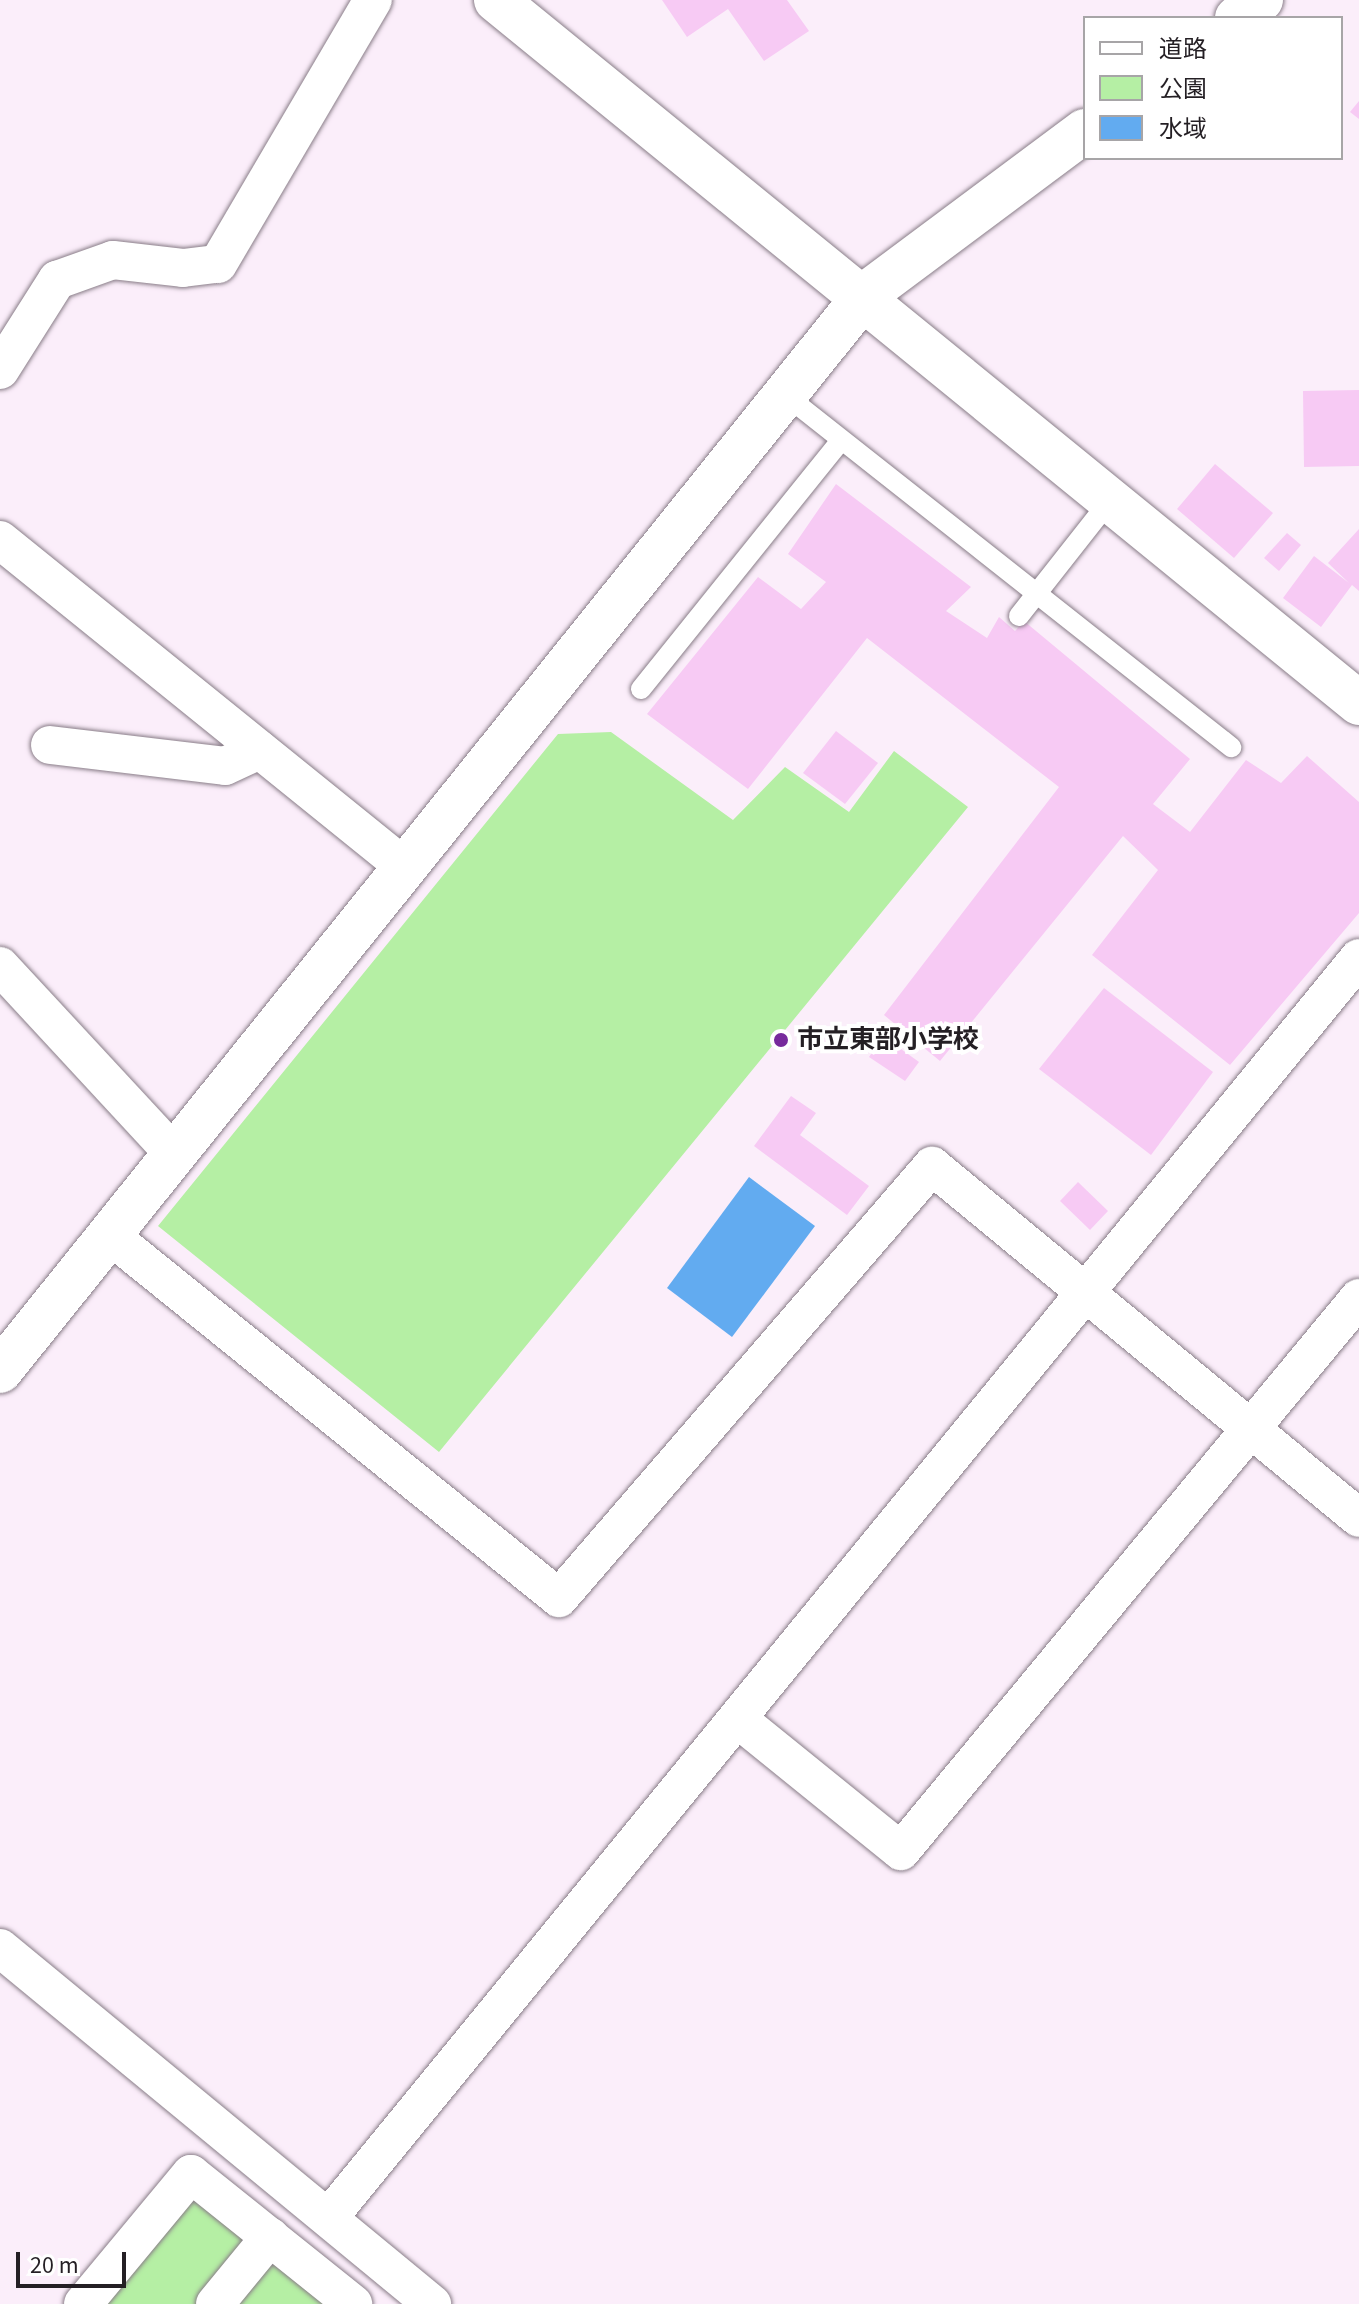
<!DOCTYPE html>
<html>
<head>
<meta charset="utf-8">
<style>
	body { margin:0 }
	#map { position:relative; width:1359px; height:2304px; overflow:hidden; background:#fbeefa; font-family:"Source Sans 3","Noto Sans JP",sans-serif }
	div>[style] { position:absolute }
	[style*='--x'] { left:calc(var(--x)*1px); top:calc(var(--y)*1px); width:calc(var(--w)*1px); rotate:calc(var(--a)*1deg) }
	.green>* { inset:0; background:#b5efa4 }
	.water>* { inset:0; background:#62abf0 }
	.building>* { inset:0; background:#f7caf4 }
	.roads { filter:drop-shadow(0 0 2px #897d88) drop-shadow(0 0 2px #897d88) }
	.service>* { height:20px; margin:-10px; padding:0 10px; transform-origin:10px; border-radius:10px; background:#fff }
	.minor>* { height:38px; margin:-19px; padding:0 19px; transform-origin:19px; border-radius:19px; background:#fff }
	.tertiary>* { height:44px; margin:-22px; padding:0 22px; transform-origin:22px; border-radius:22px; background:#fff }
	.dots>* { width:22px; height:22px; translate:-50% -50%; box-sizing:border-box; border:4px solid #fff; border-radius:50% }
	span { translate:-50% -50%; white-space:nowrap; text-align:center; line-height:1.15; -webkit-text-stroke:8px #fff; paint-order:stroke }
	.poi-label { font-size:26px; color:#241f24; font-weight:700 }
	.left { translate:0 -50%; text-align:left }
	.legend { position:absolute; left:1083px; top:16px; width:260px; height:144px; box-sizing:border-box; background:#fff; border:2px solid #a7a5a7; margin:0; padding:10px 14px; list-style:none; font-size:24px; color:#241f24 }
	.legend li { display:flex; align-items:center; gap:16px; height:40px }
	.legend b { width:40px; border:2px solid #a7a5a7 }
	.scale { position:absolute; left:16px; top:2252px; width:110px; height:36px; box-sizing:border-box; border:4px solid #241f24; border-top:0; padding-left:10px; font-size:24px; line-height:28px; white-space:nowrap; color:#241f24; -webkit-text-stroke:6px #fff; paint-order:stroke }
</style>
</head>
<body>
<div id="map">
	<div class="green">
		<i style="clip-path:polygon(611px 732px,733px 820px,785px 767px,849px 812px,894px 751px,968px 807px,439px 1452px,158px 1226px,558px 734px)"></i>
		<i style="clip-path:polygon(188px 2160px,368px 2304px,68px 2304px)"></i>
	</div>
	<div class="water">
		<i style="clip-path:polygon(749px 1177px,815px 1226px,732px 1337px,667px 1288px)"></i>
	</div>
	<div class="building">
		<i style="clip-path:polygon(662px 0,787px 0,809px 31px,764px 61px,728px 9px,687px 37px)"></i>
		<i style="clip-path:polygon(1359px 101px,1359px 119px,1350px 112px)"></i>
		<i style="clip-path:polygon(1359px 390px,1359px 466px,1304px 467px,1303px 391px)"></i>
		<i style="clip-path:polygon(1215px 464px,1273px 513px,1234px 558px,1177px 509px)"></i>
		<i style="clip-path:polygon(836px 484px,971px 587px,946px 611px,987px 638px,999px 617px,1015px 631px,1024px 621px,1190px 759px,1153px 804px,1190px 832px,1246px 760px,1281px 783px,1307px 756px,1359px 802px,1359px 913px,1230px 1065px,1092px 955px,1158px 870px,1123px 836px,940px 1061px,884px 1015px,1059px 787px,867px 638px,748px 789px,647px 714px,758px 577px,801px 609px,826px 582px,788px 554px)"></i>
		<i style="clip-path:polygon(1359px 529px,1359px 591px,1352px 585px,1321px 627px,1283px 598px,1314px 556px,1349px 583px,1328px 563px)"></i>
		<i style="clip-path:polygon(1287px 533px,1301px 545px,1279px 571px,1264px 558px)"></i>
		<i style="clip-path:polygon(836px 731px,878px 763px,845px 804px,803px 773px)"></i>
		<i style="clip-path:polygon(1104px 988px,1213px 1072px,1151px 1155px,1039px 1069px)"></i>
		<i style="clip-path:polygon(883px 1036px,919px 1062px,905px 1081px,869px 1057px)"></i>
		<i style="clip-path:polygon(791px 1096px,816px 1113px,800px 1135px,869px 1186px,847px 1215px,754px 1146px)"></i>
		<i style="clip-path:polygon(1078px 1182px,1108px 1211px,1090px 1230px,1060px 1201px)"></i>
	</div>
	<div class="roads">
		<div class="service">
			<i style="--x:784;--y:394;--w:570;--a:38.3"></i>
			<i style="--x:1019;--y:616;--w:150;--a:-51.8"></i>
			<i style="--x:641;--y:689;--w:319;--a:-51.2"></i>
		</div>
		<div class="minor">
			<i style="--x:0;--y:370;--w:107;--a:-57.7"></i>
			<i style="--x:57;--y:280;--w:59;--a:-19.7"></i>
			<i style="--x:113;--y:260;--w:70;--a:6.5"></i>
			<i style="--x:183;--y:268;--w:35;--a:-7"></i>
			<i style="--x:218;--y:264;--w:306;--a:-59.6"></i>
			<i style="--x:0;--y:540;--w:516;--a:38.94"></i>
			<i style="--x:50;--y:745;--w:176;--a:6.8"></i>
			<i style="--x:225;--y:766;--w:38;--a:-25"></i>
			<i style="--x:0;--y:966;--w:259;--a:47.2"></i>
			<i style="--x:113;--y:1238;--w:573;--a:38.91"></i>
			<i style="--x:559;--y:1598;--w:571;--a:-49.19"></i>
			<i style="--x:932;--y:1166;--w:553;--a:39.5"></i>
			<i style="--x:739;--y:1720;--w:208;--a:39"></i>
			<i style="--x:901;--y:1851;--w:718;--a:-50.37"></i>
			<i style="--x:0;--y:1948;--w:560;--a:39.49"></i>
			<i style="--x:330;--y:2216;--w:1625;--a:-50.72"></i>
			<i style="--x:83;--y:2304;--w:169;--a:-50.3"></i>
			<i style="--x:191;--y:2174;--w:208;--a:38.7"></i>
			<i style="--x:215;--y:2304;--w:87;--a:-50.6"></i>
		</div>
		<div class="tertiary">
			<i style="--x:496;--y:0;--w:1113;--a:39.17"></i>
			<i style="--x:1237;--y:18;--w:30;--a:-37"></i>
			<i style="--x:0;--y:1371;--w:1382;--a:-51.2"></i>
			<i style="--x:866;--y:294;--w:273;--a:-36.7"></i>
		</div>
	</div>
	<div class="dots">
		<i style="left:781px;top:1040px;background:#772a9c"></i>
	</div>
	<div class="poi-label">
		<span class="left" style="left:797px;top:1040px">市立東部小学校</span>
	</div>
	<ul class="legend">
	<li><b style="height:10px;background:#fff"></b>道路</li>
	<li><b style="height:22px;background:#b5efa4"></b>公園</li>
	<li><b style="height:22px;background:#62abf0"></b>水域</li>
	</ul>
	<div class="scale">20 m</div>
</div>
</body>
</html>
